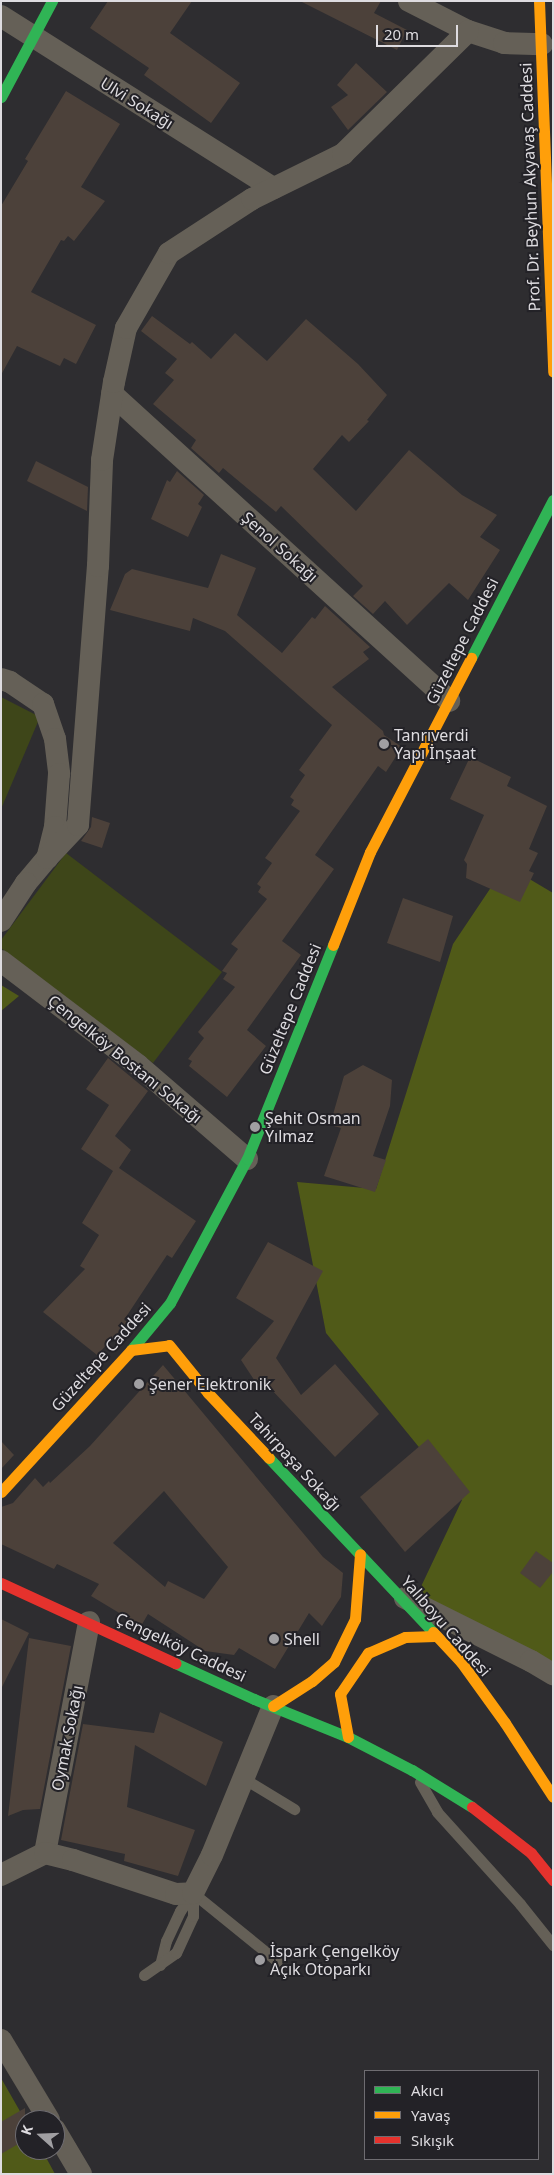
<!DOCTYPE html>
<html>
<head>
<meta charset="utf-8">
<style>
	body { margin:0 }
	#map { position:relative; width:554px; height:2175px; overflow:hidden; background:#2e2d30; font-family:"Noto Sans",sans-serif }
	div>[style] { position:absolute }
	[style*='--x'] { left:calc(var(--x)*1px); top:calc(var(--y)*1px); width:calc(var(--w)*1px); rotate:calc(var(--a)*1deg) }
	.green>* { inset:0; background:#3e4619 }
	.forest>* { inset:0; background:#505a18 }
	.building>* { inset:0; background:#4c413a }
	.lane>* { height:11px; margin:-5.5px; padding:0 5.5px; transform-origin:5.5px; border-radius:5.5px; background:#656057 }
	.street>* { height:22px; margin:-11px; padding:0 11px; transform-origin:11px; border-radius:11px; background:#656057 }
	.fast>* { height:11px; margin:-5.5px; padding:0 5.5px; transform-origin:5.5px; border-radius:5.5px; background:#30b455 }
	.slow>* { height:11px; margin:-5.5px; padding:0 5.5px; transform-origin:5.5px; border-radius:5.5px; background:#ff9f0a }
	.jam>* { height:11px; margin:-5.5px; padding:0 5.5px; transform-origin:5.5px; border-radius:5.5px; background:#e5322d }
	.dots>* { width:14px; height:14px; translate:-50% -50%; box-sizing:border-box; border:2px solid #232227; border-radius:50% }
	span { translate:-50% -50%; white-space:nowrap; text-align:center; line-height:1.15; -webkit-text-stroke:4px #232227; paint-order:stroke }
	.street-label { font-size:16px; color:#dedce0 }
	.poi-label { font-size:16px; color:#dedce0 }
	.left { translate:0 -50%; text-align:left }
	.frame { position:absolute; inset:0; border:2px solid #dedce0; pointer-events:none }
	.legend { position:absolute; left:364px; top:2070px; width:175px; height:90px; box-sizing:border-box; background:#232227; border:1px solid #6e6c71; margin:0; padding:6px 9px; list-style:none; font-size:15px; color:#dedce0 }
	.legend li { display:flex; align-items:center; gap:10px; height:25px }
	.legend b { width:25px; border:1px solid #6e6c71 }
	.north { position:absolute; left:15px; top:2110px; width:50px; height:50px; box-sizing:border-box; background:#232227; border:1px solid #6e6c71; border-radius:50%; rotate:290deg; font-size:14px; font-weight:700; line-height:20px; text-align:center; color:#dedce0 }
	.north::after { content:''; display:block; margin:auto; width:18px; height:22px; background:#a09fa2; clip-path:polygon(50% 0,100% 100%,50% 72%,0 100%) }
	.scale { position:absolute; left:376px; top:25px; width:82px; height:22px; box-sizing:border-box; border:2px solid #dedce0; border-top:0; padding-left:6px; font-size:15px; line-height:18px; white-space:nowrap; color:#dedce0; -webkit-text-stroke:4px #232227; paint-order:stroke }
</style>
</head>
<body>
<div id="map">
	<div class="green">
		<i style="clip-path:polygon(1px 697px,40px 717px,1px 809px)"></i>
		<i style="clip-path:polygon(66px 853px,222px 972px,153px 1063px,1px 948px,1px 940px)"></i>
	</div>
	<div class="forest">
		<i style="clip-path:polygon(506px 865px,553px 893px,553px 1676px,418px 1593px,462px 1500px,326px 1333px,297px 1182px,376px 1189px,453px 944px)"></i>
		<i style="clip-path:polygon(1px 985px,19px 996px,1px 1011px)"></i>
		<i style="clip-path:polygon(1px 2078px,25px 2120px,25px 2150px,42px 2150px,55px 2174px,1px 2174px)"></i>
	</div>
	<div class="building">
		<i style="clip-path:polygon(108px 1px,192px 1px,170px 33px,240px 83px,211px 123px,144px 75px,149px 68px,90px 28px)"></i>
		<i style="clip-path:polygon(300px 1px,381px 1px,374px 13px,407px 30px,397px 50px)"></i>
		<i style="clip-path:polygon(356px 63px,387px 92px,348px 130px,331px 107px,348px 95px,337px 85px)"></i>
		<i style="clip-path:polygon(66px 91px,120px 124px,81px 187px,105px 201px,74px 241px,68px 236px,64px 241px,61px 240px,31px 292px,96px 325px,76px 364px,64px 358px,60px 366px,17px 346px,1px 375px,1px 206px,28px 161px,25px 159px)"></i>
		<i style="clip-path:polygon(152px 316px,190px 344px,192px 342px,211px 359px,235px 333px,267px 361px,306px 319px,358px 364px,387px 395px,367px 420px,369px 421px,349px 442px,342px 435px,313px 469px,356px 511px,409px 450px,462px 495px,497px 515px,480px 537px,500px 550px,468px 600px,449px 583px,407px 625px,385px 601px,373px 614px,353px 596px,363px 586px,281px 506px,276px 512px,223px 468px,219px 473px,191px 448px,196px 440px,153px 404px,174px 380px,165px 373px,177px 359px,141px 331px)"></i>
		<i style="clip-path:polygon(36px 461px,88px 487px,87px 511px,27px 481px)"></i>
		<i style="clip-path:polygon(177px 471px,204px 495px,198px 504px,202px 507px,188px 537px,151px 519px,167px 480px,170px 482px)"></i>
		<i style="clip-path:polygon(221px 554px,256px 568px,237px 615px,282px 653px,312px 617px,315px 619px,325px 606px,370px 647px,363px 652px,369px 659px,332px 687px,383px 731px,384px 735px,402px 747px,386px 772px,378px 766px,315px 855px,334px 869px,282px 941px,301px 955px,247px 1030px,266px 1046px,227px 1097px,189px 1066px,192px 1061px,188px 1059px,204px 1038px,198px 1032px,235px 987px,223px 979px,227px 973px,222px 971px,238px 949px,231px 944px,267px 899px,258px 892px,261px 887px,257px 884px,272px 863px,265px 858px,300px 811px,291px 805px,294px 800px,290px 797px,305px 775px,299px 770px,332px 725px,225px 631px,193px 618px,190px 631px,110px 610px,125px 574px,132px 569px,208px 588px)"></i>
		<i style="clip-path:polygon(470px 757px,511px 777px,507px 786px,547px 806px,529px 849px,538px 853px,529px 871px,534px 873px,520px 902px,466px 878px,467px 864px,464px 860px,484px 815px,450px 799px)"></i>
		<i style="clip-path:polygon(92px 817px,110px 823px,102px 848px,81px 841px,91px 827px)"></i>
		<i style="clip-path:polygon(403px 898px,453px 916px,440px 962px,387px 943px)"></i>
		<i style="clip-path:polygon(108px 1058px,148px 1091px,115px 1136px,131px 1150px,119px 1168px,196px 1221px,172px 1258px,167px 1255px,124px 1320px,128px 1322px,97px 1355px,43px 1312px,85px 1269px,80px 1266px,99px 1235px,82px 1223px,113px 1171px,81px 1149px,109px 1105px,86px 1089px)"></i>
		<i style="clip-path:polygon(363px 1065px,392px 1080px,390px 1106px,373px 1156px,386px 1160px,375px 1192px,324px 1176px,341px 1128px,330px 1125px,344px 1076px)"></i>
		<i style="clip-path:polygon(268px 1242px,323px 1271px,276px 1358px,301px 1395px,335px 1364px,379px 1414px,335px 1457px,269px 1387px,262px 1392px,241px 1360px,274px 1321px,236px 1298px)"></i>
		<i style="clip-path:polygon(evenodd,163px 1365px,323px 1557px,343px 1573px,341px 1597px,322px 1626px,309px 1613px,275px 1669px,239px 1648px,234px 1655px,205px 1651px,148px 1614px,141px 1626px,91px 1596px,99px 1584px,57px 1564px,54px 1569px,1px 1544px,1px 1507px,13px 1503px,35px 1478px,43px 1487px,49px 1481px,50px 1483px,90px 1446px,163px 1365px,164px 1491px,228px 1567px,204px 1599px,168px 1581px,165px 1587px,113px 1543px,164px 1491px)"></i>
		<i style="clip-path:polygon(428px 1439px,470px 1492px,405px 1552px,360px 1497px)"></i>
		<i style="clip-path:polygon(1px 1441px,14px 1455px,1px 1469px)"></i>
		<i style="clip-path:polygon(536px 1551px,553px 1563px,553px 1572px,540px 1588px,520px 1573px)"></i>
		<i style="clip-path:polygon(1px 1619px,29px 1633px,1px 1689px)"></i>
		<i style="clip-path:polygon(29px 1638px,71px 1646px,40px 1809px,23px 1810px,8px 1816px)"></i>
		<i style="clip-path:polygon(160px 1712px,223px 1742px,206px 1786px,135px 1745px,127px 1807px,195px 1830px,178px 1876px,124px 1861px,125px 1854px,61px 1840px,83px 1724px,154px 1733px)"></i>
		<i style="clip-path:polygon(25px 2108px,25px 2140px,1px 2154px,1px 2122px)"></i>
	</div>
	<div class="lane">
		<i style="--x:243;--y:1778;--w:60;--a:31.3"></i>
		<i style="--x:420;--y:1782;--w:34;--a:60"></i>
		<i style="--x:437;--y:1812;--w:124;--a:47.9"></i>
		<i style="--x:520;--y:1904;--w:53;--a:51.2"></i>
		<i style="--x:193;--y:1893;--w:108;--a:39"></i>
		<i style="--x:160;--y:1965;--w:25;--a:-76"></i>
		<i style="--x:166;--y:1941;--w:33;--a:-65"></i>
		<i style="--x:180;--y:1911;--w:21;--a:-55"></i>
		<i style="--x:144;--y:1975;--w:39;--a:-35"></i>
		<i style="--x:176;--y:1953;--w:41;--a:-65.3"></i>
		<i style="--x:193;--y:1916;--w:23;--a:-90"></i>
	</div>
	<div class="street">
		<i style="--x:409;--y:1;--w:66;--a:27"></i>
		<i style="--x:468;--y:31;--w:38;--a:18"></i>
		<i style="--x:504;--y:43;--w:38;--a:2"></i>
		<i style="--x:1;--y:16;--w:322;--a:32.3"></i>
		<i style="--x:112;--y:394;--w:456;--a:42.3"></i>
		<i style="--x:1;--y:679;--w:9;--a:18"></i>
		<i style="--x:10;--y:682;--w:40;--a:34"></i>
		<i style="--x:43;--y:704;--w:37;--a:71"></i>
		<i style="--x:55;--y:739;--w:35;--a:83"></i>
		<i style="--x:59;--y:774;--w:53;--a:94.3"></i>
		<i style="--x:55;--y:827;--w:32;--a:104"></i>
		<i style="--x:47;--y:858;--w:33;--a:130"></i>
		<i style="--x:26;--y:883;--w:45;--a:123.3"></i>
		<i style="--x:47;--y:858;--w:45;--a:-46.8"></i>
		<i style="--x:78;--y:825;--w:260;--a:-85.6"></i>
		<i style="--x:98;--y:566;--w:106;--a:-87.8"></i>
		<i style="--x:102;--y:460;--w:79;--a:-81.3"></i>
		<i style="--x:114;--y:382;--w:55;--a:-77.5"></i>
		<i style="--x:126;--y:328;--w:86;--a:-60.2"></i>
		<i style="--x:169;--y:253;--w:99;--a:-33"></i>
		<i style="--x:252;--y:199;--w:102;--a:-26.3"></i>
		<i style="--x:343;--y:154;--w:175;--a:-44.5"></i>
		<i style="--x:1;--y:961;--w:172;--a:37.2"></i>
		<i style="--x:138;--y:1065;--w:144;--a:40.8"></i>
		<i style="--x:405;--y:1598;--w:141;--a:26.6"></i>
		<i style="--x:531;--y:1661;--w:26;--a:31"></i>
		<i style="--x:45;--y:1853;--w:235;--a:-79.2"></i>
		<i style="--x:1;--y:1875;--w:49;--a:-26.6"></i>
		<i style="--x:45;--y:1853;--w:29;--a:14"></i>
		<i style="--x:73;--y:1860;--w:108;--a:18.3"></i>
		<i style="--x:176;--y:1894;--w:17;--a:-3"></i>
		<i style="--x:193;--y:1893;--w:42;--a:-63.4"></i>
		<i style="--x:212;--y:1855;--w:161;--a:-67.7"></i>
		<i style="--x:1;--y:2040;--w:93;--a:59"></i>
		<i style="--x:55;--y:2130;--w:51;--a:59.4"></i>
	</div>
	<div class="fast">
		<i style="--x:1;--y:97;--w:109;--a:-62"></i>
		<i style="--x:471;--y:658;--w:178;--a:-62.6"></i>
		<i style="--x:131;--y:1350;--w:61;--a:-50.3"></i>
		<i style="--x:170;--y:1303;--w:163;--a:-61.9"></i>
		<i style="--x:247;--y:1159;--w:231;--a:-68.1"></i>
		<i style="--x:269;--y:1458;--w:239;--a:46.7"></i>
		<i style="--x:175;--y:1663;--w:87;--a:24.5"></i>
		<i style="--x:254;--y:1699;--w:101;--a:22"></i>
		<i style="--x:348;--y:1737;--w:72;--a:27.3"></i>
		<i style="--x:412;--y:1770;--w:70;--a:31.7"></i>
	</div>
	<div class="slow">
		<i style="--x:539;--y:1;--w:371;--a:87.8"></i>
		<i style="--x:333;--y:945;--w:100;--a:-68.3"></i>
		<i style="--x:370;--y:852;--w:219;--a:-62.5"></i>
		<i style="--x:1;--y:1492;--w:193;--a:-47.5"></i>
		<i style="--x:131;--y:1350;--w:38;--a:-7"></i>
		<i style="--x:169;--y:1345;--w:62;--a:50.9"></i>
		<i style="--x:208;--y:1393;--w:89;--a:46.8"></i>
		<i style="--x:433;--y:1632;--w:41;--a:47"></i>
		<i style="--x:461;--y:1662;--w:75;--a:54.2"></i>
		<i style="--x:505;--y:1723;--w:88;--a:57"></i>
		<i style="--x:273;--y:1706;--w:46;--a:-32.7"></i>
		<i style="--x:312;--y:1681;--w:29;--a:-41"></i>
		<i style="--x:334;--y:1662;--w:48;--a:-64"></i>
		<i style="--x:355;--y:1619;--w:65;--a:-85.6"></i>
		<i style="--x:348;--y:1737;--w:44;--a:-100.5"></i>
		<i style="--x:340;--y:1694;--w:50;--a:-55.7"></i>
		<i style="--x:368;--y:1653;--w:40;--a:-23.4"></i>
		<i style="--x:405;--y:1637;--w:30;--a:-2"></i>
	</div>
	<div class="jam">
		<i style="--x:1;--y:1583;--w:192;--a:24.7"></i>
		<i style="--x:472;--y:1807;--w:75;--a:37.9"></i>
		<i style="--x:531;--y:1853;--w:35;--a:51"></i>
	</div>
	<div class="dots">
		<i style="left:384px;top:744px;background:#a09fa2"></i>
		<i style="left:255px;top:1127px;background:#a09fa2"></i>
		<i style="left:139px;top:1384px;background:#a09fa2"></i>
		<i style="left:274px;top:1639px;background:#a09fa2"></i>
		<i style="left:260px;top:1960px;background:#a09fa2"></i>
	</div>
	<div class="street-label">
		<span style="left:137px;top:103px;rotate:32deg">Ulvi Sokağı</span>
		<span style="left:530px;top:187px;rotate:-92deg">Prof. Dr. Beyhun Akyavaş Caddesi</span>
		<span style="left:280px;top:547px;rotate:42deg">Şenol Sokağı</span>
		<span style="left:462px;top:641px;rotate:-63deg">Güzeltepe Caddesi</span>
		<span style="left:290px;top:1009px;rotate:-68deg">Güzeltepe Caddesi</span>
		<span style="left:125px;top:1059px;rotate:39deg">Çengelköy Bostanı Sokağı</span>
		<span style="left:101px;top:1357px;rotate:-48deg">Güzeltepe Caddesi</span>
		<span style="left:295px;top:1462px;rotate:47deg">Tahirpaşa Sokağı</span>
		<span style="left:446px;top:1626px;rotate:49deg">Yalıboyu Caddesi</span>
		<span style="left:181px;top:1647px;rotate:25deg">Çengelköy Caddesi</span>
		<span style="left:67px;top:1738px;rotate:-79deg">Oymak Sokağı</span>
	</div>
	<div class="poi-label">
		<span class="left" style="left:394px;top:744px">Tanrıverdi<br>Yapı İnşaat</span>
		<span class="left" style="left:265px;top:1127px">Şehit Osman<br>Yılmaz</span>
		<span class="left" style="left:149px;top:1384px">Şener Elektronik</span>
		<span class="left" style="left:284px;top:1639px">Shell</span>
		<span class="left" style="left:270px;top:1960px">İspark Çengelköy<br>Açık Otoparkı</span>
	</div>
	<div class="frame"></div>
	<ul class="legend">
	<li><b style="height:6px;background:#30b455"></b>Akıcı</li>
	<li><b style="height:6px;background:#ff9f0a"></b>Yavaş</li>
	<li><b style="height:6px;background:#e5322d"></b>Sıkışık</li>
	</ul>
	<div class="north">K</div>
	<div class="scale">20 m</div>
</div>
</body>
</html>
